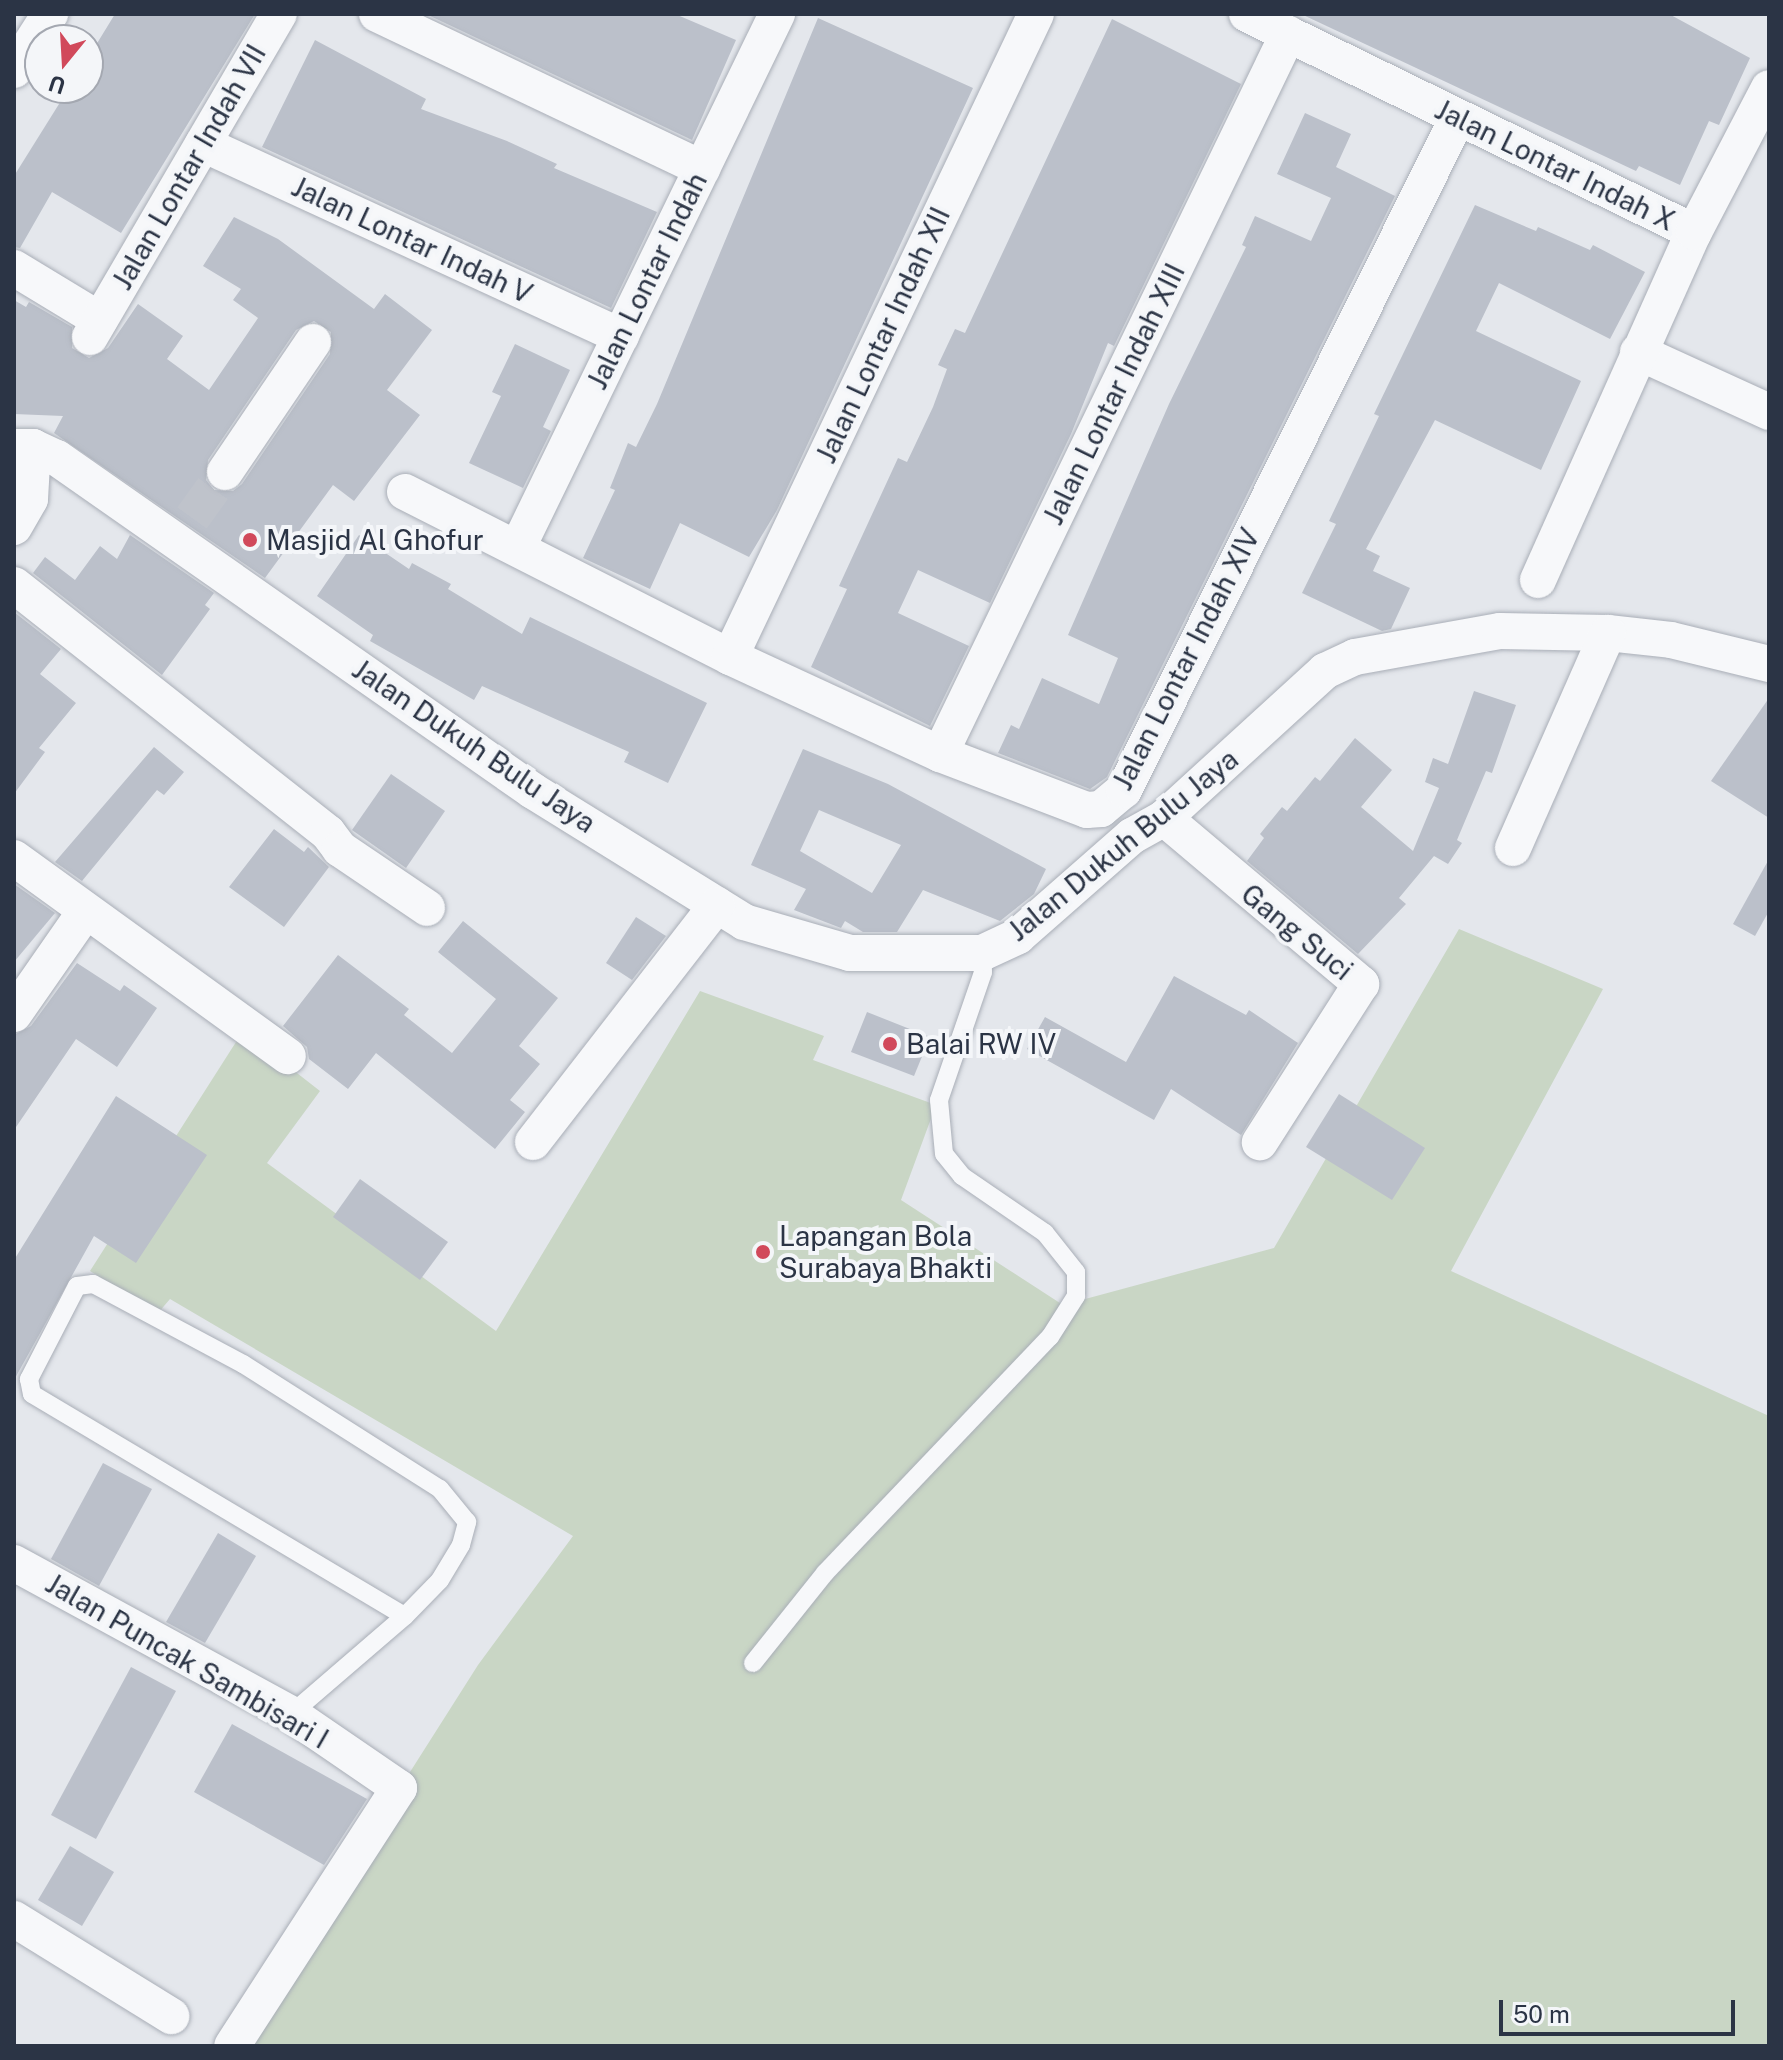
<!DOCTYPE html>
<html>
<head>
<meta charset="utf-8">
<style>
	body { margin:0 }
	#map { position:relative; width:1783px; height:2060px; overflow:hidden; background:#e4e7ec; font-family:"Public Sans",sans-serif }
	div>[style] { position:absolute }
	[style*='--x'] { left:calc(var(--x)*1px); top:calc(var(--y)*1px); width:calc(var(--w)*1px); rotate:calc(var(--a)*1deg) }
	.green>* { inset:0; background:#c9d6c5 }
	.building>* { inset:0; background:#bbc0ca }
	.minor-tunnel>* { height:36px; margin-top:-18px; transform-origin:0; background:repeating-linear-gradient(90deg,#bfc3cb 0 36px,transparent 0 54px) }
	.roads { filter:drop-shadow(0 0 2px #a9aeb7) drop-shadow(0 0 2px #a9aeb7) }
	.service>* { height:18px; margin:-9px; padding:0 9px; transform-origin:9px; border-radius:9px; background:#f7f8fa }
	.minor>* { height:36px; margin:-18px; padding:0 18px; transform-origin:18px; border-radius:18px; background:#f7f8fa }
	.dots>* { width:22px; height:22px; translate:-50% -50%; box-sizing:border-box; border:4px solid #f4f6f9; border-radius:50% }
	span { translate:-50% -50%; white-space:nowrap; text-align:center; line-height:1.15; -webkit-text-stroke:8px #f4f6f9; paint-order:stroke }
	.street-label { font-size:28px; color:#2b3445 }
	.poi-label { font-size:28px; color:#2b3445 }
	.left { translate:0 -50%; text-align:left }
	.frame { position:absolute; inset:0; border:16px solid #2b3445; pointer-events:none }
	.north { position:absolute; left:24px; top:24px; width:80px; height:80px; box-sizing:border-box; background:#f4f6f9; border:2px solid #a4a8b1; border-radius:50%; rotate:198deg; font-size:22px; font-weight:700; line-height:32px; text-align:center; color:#2b3445 }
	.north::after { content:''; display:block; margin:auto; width:28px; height:36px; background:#d1495b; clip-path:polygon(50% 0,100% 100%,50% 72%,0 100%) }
	.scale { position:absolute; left:1499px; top:2000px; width:236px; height:36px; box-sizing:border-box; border:4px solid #2b3445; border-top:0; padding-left:10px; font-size:24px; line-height:28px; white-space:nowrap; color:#2b3445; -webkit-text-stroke:6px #f4f6f9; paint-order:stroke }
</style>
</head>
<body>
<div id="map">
	<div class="green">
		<i style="clip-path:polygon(1459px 929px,1603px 989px,1451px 1271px,1769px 1416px,1769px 2046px,236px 2046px,478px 1665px,573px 1536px,170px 1299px,158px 1313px,90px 1271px,243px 1031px,320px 1091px,267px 1163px,496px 1331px,700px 991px,824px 1036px,813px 1060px,936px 1105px,901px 1200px,1063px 1305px,1274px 1248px)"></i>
	</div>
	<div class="building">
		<i style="clip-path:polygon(115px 14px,255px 14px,121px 233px,52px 192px,20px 248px,14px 247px,14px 176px,69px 88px,88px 88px,88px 58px)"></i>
		<i style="clip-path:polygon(426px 14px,675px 14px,736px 40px,692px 140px)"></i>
		<i style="clip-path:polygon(1301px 14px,1669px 14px,1750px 58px,1719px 125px,1709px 121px,1680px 185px,1639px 166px,1636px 171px)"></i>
		<i style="clip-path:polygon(818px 18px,973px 88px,777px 510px,749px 557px,680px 523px,650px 589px,583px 558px,615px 490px,610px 488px,628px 443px,636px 447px,657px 404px)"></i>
		<i style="clip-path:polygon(1112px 19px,1241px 84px,1114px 346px,1108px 343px,1071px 434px,990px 603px,918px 570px,898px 613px,969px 646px,930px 726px,811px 667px,847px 589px,839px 586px,898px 458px,907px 462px,933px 407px,947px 369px,938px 365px,955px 329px,965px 333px)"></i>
		<i style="clip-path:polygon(315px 40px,426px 99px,421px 109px,507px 141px,557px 164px,554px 168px,657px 212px,611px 308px,262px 147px)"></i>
		<i style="clip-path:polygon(1305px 113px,1351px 134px,1336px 167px,1395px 196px,1107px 777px,1090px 789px,998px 753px,1011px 725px,1019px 729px,1042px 678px,1099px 704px,1118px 658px,1068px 635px,1169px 404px,1246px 247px,1242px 245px,1255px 216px,1311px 241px,1331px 198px,1277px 174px)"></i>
		<i style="clip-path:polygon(1475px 205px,1536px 231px,1538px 227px,1590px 250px,1593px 245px,1645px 272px,1610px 339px,1499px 283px,1476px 331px,1581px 381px,1541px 470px,1435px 420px,1366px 549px,1380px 556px,1373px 571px,1410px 588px,1391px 629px,1382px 631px,1302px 593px,1336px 524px,1329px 521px,1379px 416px,1374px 414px)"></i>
		<i style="clip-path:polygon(evenodd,234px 217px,278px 239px,374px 309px,385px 294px,432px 330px,387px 390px,420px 415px,354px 501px,333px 485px,265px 578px,54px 433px,63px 416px,14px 414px,14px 300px,26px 307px,29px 302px,72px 327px,72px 348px,89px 358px,108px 348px,138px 304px,183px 336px,167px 359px,209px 390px,258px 318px,233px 300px,241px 289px,203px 266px,234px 217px,314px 321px,331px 332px,330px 354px,242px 484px,233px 491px,214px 490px,206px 480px,208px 460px,296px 330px,314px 321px)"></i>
		<i style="clip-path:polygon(515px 344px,570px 370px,543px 427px,551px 431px,523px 488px,469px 463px,501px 396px,492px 392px)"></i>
		<i style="clip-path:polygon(130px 535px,214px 593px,205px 605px,210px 609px,162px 675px,33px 573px,45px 557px,75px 580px,100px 546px,117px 559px)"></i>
		<i style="clip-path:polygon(359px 535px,409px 569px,412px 563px,451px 584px,448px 589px,522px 634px,530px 617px,707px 703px,668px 783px,624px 762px,629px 752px,482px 686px,474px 700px,370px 641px,373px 635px,317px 596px)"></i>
		<i style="clip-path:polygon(14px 612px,61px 649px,40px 674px,76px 703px,39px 748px,45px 752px,14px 794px)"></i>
		<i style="clip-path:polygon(1474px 691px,1516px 705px,1492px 773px,1486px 771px,1457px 840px,1462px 843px,1448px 864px,1434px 856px,1399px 898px,1406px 904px,1358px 954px,1247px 861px,1264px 838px,1260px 834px,1282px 807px,1287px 811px,1315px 777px,1320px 781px,1355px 738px,1392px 770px,1361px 807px,1413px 851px,1439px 788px,1425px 782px,1433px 758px,1448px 764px)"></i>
		<i style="clip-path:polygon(1769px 698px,1769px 818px,1711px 781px)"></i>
		<i style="clip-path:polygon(154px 747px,184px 772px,164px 795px,157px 790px,82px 881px,55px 862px)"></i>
		<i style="clip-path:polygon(evenodd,803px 749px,888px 784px,1046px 869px,1034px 894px,1000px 921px,923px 890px,897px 932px,863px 932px,845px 921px,841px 928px,794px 910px,806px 889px,751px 865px,803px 749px,819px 810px,901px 845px,872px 893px,800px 851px,819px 810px)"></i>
		<i style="clip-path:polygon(391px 774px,445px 811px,406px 868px,352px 830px)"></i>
		<i style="clip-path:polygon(274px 829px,304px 852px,308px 847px,329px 867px,284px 927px,229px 887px)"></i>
		<i style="clip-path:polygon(1769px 859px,1769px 911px,1755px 936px,1733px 924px)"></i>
		<i style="clip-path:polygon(14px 884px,55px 913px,14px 962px)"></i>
		<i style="clip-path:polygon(636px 917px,666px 936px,632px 980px,606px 963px)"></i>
		<i style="clip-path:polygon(463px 921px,558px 998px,519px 1046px,540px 1064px,510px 1100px,525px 1112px,495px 1149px,376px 1053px,348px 1089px,309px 1059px,307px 1047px,283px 1026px,338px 955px,409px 1009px,404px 1015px,452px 1053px,496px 999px,438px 952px)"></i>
		<i style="clip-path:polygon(77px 963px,120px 991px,124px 985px,157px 1008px,117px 1067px,76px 1039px,14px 1130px,14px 1035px,31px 1026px)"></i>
		<i style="clip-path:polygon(1174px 976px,1246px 1015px,1249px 1010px,1298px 1043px,1241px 1135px,1171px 1089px,1154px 1120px,1027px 1049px,1045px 1017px,1126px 1062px)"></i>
		<i style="clip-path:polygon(867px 1012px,930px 1037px,914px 1076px,851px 1052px)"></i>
		<i style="clip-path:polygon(1339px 1094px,1425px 1148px,1392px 1200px,1306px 1147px)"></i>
		<i style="clip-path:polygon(116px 1096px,207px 1155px,136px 1263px,94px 1236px,14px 1380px,14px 1260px)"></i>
		<i style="clip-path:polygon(360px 1179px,448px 1242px,420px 1280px,333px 1217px)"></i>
		<i style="clip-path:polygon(103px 1463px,152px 1489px,99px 1586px,51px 1559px)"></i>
		<i style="clip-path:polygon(218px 1533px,256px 1556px,205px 1643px,166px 1622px)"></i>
		<i style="clip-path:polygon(131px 1667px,176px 1691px,96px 1839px,51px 1815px)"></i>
		<i style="clip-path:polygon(232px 1724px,367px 1799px,324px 1865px,194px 1792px)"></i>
		<i style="clip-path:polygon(70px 1846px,114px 1872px,82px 1926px,38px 1900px)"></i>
	</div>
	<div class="minor-tunnel">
		<i style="--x:192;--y:518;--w:57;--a:-54.3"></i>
	</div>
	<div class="roads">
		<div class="service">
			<i style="--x:753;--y:1663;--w:115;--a:-51.3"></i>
			<i style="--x:825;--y:1573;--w:326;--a:-46.4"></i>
			<i style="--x:1050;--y:1337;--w:49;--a:-57.6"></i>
			<i style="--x:1076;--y:1296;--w:24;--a:-90"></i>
			<i style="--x:1076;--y:1272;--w:50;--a:-128.5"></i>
			<i style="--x:1045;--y:1233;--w:101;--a:-145.5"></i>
			<i style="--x:962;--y:1176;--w:28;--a:-129"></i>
			<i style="--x:944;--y:1154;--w:54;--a:-95.3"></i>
			<i style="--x:939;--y:1100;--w:135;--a:-71"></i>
			<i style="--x:983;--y:972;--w:19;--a:-93"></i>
			<i style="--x:291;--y:1714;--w:150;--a:-40.7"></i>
			<i style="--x:405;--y:1616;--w:50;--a:-45.8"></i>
			<i style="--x:440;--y:1580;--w:41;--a:-59"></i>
			<i style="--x:461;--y:1545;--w:24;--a:-75"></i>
			<i style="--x:467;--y:1522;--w:43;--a:-129.3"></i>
			<i style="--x:440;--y:1489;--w:233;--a:-147.6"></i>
			<i style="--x:243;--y:1364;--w:170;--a:-151.9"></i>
			<i style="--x:93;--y:1284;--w:16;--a:173"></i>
			<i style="--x:77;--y:1286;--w:105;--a:117.3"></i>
			<i style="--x:29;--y:1379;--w:15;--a:79"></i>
			<i style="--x:32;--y:1394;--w:434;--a:30.8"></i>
		</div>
		<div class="minor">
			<i style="--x:377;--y:14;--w:360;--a:25.4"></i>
			<i style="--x:1247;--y:14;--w:497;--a:26"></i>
			<i style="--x:14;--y:70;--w:67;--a:-57.3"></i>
			<i style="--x:203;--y:144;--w:460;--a:24.7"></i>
			<i style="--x:14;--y:268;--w:100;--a:31.2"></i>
			<i style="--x:90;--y:337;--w:374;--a:-59.7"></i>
			<i style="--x:1638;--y:352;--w:144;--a:24.6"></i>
			<i style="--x:14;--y:447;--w:19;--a:0"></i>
			<i style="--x:33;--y:447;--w:26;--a:25"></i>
			<i style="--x:57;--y:458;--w:581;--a:34.98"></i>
			<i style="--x:533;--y:791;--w:248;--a:31.8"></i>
			<i style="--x:744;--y:922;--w:110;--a:16.3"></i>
			<i style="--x:850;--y:953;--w:132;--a:0"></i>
			<i style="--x:982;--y:953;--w:40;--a:-25"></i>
			<i style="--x:1018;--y:936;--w:152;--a:-41.3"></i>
			<i style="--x:1132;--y:836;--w:37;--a:-29"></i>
			<i style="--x:1164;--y:818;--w:218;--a:-42.4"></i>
			<i style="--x:1325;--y:671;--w:33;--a:-25"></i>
			<i style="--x:1355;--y:657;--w:147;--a:-10.2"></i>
			<i style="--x:1500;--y:631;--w:108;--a:1.1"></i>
			<i style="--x:1608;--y:633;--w:63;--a:6.3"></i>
			<i style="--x:1671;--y:640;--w:101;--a:13.8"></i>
			<i style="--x:225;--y:472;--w:157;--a:-55.9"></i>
			<i style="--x:405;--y:492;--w:364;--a:26.9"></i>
			<i style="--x:730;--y:657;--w:231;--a:24.8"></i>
			<i style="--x:940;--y:754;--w:157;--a:20.9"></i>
			<i style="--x:1087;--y:810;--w:14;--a:-4"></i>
			<i style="--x:1101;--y:809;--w:30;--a:-40"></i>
			<i style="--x:1124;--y:790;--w:751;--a:-63.61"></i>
			<i style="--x:14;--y:527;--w:32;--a:-60"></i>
			<i style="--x:30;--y:499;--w:52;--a:-86.7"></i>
			<i style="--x:518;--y:547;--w:593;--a:-64.08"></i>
			<i style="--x:1538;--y:580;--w:381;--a:-65.9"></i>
			<i style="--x:1694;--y:232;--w:162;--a:-62.5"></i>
			<i style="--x:14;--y:585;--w:400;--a:38.3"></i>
			<i style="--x:328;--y:833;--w:20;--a:53"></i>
			<i style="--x:340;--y:849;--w:105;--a:34.1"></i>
			<i style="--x:730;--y:657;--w:712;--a:-64.55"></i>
			<i style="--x:940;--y:754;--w:800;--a:-64.2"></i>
			<i style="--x:1164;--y:818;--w:258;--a:40.1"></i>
			<i style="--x:1361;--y:984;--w:188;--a:122.6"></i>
			<i style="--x:1513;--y:848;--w:235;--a:-66.2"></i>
			<i style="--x:14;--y:858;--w:338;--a:35.9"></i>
			<i style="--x:14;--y:1014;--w:124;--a:-55.2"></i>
			<i style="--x:533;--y:1142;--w:300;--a:-52.2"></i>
			<i style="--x:14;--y:1563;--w:315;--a:28.6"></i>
			<i style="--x:291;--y:1714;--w:131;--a:34.4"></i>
			<i style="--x:399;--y:1788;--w:307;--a:122.9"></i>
			<i style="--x:14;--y:1919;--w:185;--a:31.7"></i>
		</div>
	</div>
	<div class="dots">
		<i style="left:250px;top:540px;background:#d1495b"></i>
		<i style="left:890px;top:1044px;background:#d1495b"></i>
		<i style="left:763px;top:1252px;background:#d1495b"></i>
	</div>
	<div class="street-label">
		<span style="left:1555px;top:165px;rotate:26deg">Jalan Lontar Indah X</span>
		<span style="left:189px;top:167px;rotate:-60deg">Jalan Lontar Indah VII</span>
		<span style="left:412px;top:240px;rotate:25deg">Jalan Lontar Indah V</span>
		<span style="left:647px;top:281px;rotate:-64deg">Jalan Lontar Indah</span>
		<span style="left:883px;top:335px;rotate:-65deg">Jalan Lontar Indah XII</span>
		<span style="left:1114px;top:394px;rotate:-64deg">Jalan Lontar Indah XIII</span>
		<span style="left:1186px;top:659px;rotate:-63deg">Jalan Lontar Indah XIV</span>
		<span style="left:474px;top:746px;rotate:34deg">Jalan Dukuh Bulu Jaya</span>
		<span style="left:1123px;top:845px;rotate:-39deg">Jalan Dukuh Bulu Jaya</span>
		<span style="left:1297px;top:932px;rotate:39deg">Gang Suci</span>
		<span style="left:187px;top:1661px;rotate:30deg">Jalan Puncak Sambisari I</span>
	</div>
	<div class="poi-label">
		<span class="left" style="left:266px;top:540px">Masjid Al Ghofur</span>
		<span class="left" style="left:906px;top:1044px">Balai RW IV</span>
		<span class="left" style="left:779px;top:1252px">Lapangan Bola<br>Surabaya Bhakti</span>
	</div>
	<div class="frame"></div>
	<div class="north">U</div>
	<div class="scale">50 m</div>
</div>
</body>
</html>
